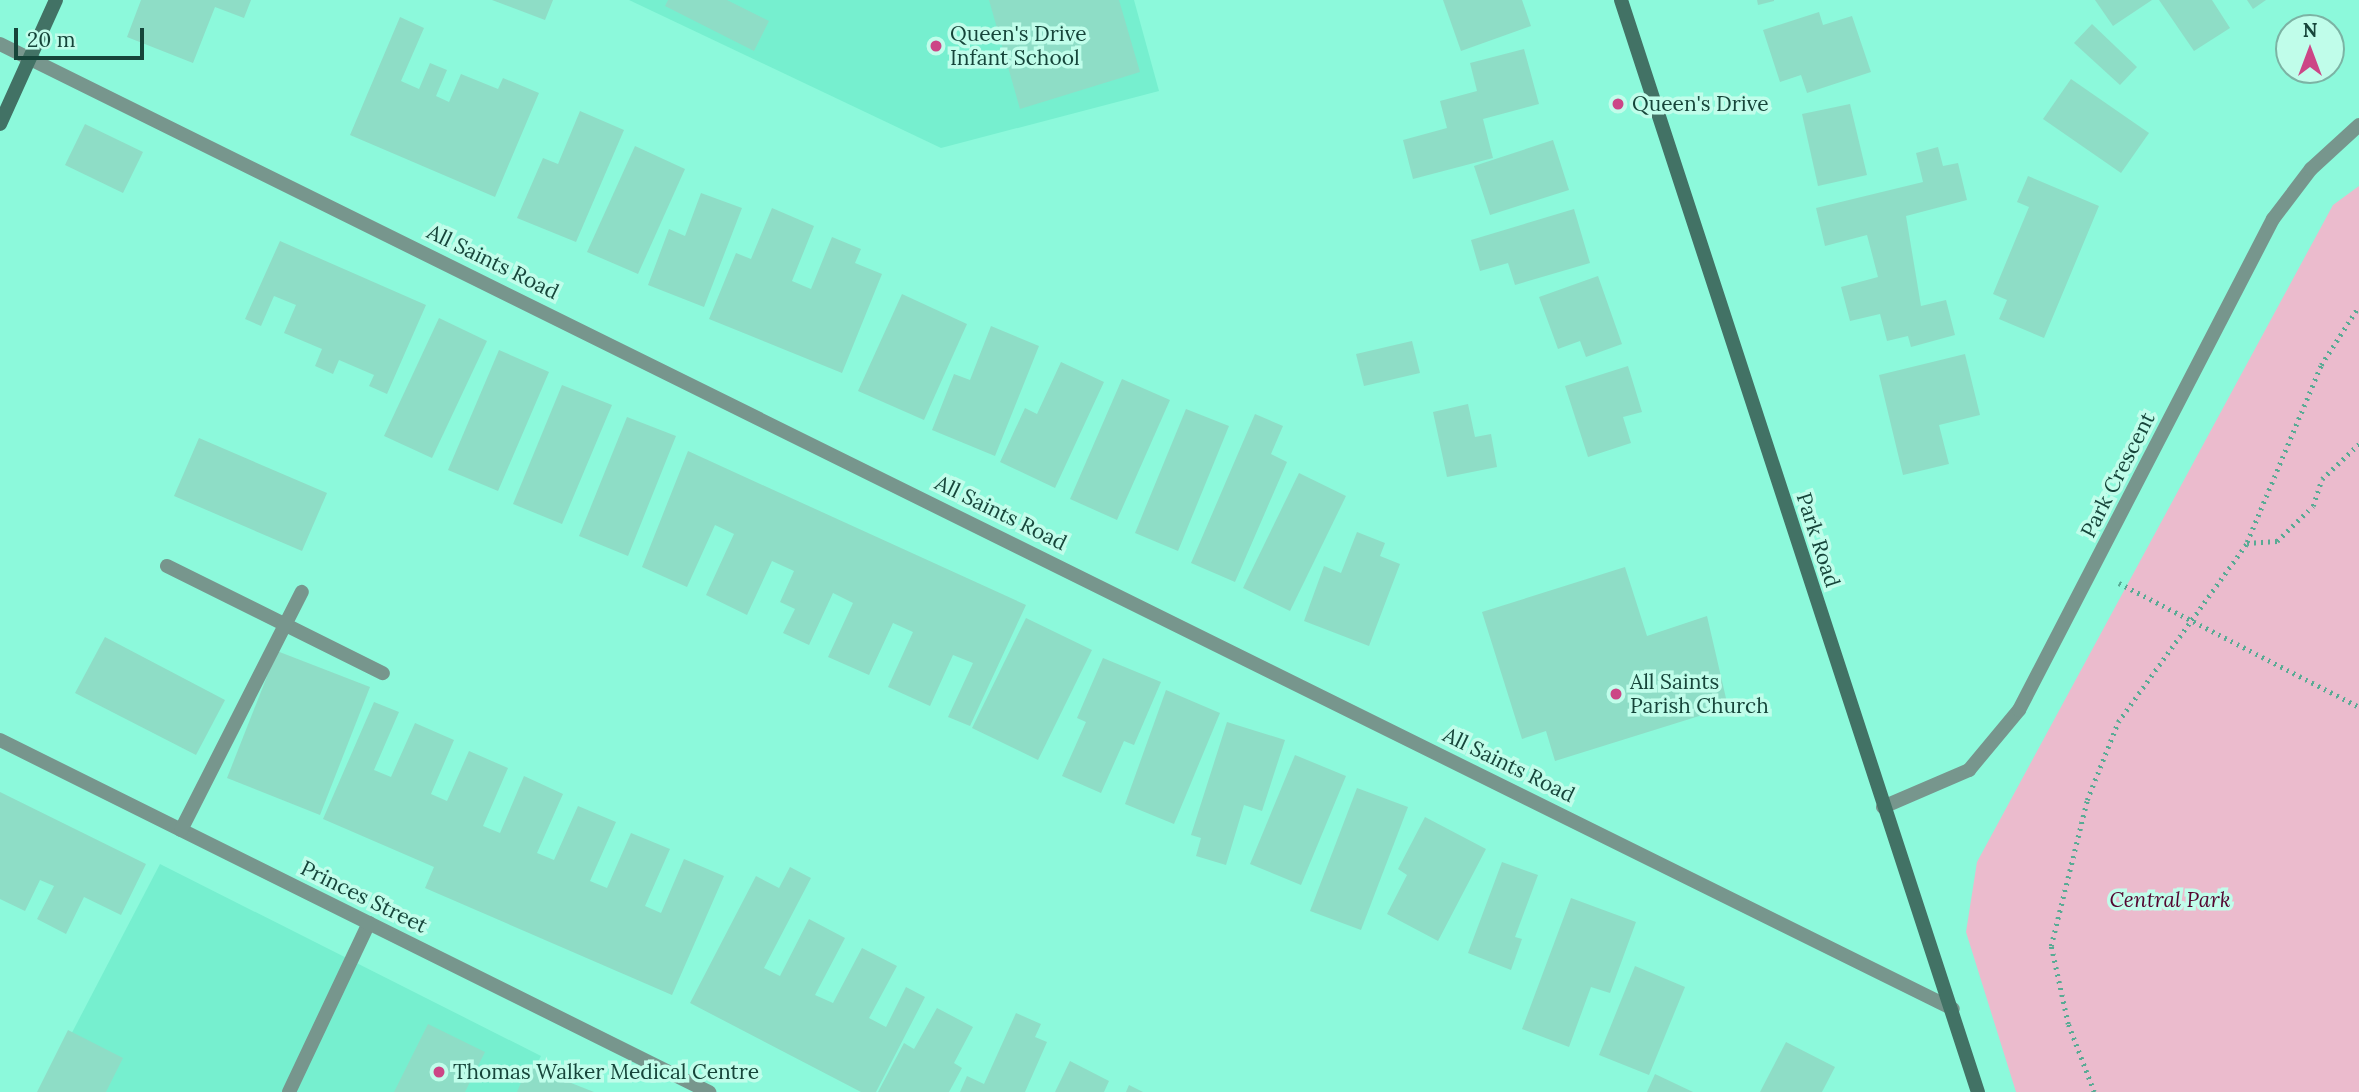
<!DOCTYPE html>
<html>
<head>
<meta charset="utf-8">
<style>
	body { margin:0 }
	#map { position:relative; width:2359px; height:1092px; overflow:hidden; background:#8cf9db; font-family:Lora,serif }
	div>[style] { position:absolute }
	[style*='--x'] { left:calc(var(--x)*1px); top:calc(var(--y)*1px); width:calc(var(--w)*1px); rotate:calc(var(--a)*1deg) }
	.built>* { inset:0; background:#76efcf }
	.green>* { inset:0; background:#ebbbcd }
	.building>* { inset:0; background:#8eddc6 }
	.path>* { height:4.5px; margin-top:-2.25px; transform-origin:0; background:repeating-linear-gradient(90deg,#58aa94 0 2px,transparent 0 7px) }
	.lane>* { height:14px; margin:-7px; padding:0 7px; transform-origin:7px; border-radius:7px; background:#77968d }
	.street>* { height:14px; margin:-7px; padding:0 7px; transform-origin:7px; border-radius:7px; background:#77968d }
	.secondary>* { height:14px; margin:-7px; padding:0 7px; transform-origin:7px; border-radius:7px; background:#427265 }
	.dots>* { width:19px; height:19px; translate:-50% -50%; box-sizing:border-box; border:4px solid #c0fdea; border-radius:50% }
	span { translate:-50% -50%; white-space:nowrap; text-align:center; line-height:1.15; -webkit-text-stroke:7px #c0fdea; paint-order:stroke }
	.poi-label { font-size:21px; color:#16453a }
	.left { translate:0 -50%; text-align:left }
	.street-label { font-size:21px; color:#16453a }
	.park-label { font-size:21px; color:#540630; font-style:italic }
	.north { position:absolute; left:2275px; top:14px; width:70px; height:70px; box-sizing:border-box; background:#c0fdea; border:2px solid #7cb3a4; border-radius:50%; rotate:0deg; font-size:19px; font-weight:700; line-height:28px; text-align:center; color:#16453a }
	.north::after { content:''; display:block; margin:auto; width:24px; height:32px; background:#cc4686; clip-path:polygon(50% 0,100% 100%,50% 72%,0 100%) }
	.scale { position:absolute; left:14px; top:28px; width:130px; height:32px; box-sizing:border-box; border:4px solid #16453a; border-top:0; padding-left:9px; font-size:21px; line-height:24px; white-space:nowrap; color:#16453a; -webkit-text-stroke:5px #c0fdea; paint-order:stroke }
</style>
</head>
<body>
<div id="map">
	<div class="built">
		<i style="clip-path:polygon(629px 0,1134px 0,1159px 91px,941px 148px)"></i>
		<i style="clip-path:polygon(160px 864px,541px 1056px,523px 1092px,41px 1092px)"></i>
	</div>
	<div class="green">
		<i style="clip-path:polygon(2359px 186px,2359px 1092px,2016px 1092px,1966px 932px,1977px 862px,2333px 205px)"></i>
	</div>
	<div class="building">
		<i style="clip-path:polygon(141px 0,251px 0,244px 18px,215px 7px,193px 63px,127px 37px)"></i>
		<i style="clip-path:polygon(492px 0,553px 0,545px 20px)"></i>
		<i style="clip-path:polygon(668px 0,727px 0,769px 21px,754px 51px,665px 6px)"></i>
		<i style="clip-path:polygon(989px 0,1119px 0,1140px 72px,1020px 109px)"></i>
		<i style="clip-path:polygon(1443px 0,1522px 0,1531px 26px,1461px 51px)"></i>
		<i style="clip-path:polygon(1757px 0,1774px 0,1774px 1px,1758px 5px)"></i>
		<i style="clip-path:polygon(2095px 0,2152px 0,2113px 26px)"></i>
		<i style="clip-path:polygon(2159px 0,2212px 0,2230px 28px,2194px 51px)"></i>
		<i style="clip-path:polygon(2247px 0,2266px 0,2253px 9px)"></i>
		<i style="clip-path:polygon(1819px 12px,1823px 25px,1852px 16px,1871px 72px,1807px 93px,1801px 75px,1780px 82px,1763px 30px)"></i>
		<i style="clip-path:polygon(400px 17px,424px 28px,401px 81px,419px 89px,430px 63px,447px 70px,436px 96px,449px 102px,461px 74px,498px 89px,503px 78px,539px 93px,495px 197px,350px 135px)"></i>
		<i style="clip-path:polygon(2092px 24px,2137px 67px,2120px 85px,2074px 43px)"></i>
		<i style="clip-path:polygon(1524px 49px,1539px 104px,1483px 119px,1493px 158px,1413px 179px,1403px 140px,1447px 128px,1440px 101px,1477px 91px,1470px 63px)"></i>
		<i style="clip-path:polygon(2071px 79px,2149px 133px,2121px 173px,2043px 119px)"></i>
		<i style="clip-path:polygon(1850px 104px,1867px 175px,1818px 186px,1802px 114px)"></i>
		<i style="clip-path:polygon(580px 111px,624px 130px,576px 242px,517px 218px,543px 158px,558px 164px)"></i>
		<i style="clip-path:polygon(85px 124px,143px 152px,123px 193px,65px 165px)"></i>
		<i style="clip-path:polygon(1553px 140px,1569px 190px,1490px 215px,1474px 166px)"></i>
		<i style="clip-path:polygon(635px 146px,685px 169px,638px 274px,587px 252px)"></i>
		<i style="clip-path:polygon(1938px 147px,1943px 166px,1958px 163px,1967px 200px,1906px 216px,1921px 306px,1946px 300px,1955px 335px,1911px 347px,1908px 336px,1887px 341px,1880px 314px,1850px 321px,1841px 287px,1878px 277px,1867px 235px,1825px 246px,1816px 208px,1923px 182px,1916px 153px)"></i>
		<i style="clip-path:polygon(2028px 176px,2099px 206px,2044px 338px,1999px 319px,2007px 300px,1993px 294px,2029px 207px,2017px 202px)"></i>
		<i style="clip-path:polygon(701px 193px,742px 208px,704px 307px,648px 285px,669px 229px,685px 236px)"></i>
		<i style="clip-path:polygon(772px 208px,814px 226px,792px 281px,811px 289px,832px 237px,861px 249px,855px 263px,882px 274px,842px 373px,709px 319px,736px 253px,751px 259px)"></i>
		<i style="clip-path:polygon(1574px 209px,1590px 263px,1515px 285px,1508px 263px,1480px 271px,1471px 240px)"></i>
		<i style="clip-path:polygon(280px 241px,426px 305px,387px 394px,369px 386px,374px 375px,339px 360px,333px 374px,315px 366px,322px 349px,284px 333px,296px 305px,274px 296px,261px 326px,245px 319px)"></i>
		<i style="clip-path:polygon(1598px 276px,1622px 344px,1586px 357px,1580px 341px,1558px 349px,1539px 297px)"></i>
		<i style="clip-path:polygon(902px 294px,967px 324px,924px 420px,858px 391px)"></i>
		<i style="clip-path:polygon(439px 318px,487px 341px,432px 458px,384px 436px)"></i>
		<i style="clip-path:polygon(991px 326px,1039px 346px,995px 456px,932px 430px,954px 374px,970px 380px)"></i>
		<i style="clip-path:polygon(1412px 341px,1420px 373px,1364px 386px,1356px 354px)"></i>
		<i style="clip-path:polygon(499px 350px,549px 372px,498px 491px,448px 470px)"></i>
		<i style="clip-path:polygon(1965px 354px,1980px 415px,1939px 425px,1949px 464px,1903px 475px,1879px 375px)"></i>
		<i style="clip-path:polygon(1061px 362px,1104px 382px,1055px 488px,1000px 462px,1025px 408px,1037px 414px)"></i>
		<i style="clip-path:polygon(1628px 366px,1642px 412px,1623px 417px,1631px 443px,1588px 457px,1565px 386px)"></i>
		<i style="clip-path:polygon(1122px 379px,1170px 400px,1117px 520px,1070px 499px)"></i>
		<i style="clip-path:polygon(562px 385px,612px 405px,562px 524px,513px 504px)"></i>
		<i style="clip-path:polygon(1468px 404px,1475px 437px,1491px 434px,1497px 467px,1447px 477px,1433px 412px)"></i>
		<i style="clip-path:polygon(1186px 409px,1229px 426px,1178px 551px,1135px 533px)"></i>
		<i style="clip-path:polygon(1255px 414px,1283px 426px,1271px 454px,1287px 462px,1235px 582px,1191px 563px)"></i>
		<i style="clip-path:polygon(627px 417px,676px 436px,628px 556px,579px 536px)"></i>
		<i style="clip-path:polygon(199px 438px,327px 493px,302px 551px,174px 496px)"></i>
		<i style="clip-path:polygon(688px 451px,1026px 605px,970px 726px,948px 717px,973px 663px,953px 655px,930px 706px,888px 687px,913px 632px,893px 623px,869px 675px,828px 657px,853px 603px,833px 593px,809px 645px,783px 633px,795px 609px,780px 602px,794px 571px,772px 561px,747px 615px,706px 595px,734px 534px,715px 525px,687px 587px,642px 567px)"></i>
		<i style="clip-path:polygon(1299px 473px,1346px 496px,1290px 611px,1243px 588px)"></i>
		<i style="clip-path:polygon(1357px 532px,1385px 543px,1380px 556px,1400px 564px,1369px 646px,1304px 621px,1324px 566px,1341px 573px)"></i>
		<i style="clip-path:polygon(1625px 567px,1647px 636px,1707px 616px,1728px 707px,1555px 761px,1546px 731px,1522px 739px,1482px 612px)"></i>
		<i style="clip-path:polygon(1026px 618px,1092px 650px,1038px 760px,972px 728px)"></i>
		<i style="clip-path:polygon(105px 637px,225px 700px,196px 755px,75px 693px)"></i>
		<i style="clip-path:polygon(277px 651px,370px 687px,320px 815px,227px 778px)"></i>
		<i style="clip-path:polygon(1103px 658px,1161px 682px,1134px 745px,1124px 741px,1101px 793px,1062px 776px,1086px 722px,1077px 718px)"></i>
		<i style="clip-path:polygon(1166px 690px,1220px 713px,1174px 824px,1125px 804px)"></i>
		<i style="clip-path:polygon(374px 702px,399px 712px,374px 770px,391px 777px,415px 723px,454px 740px,431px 794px,447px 801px,469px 751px,508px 768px,483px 826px,500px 833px,524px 776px,563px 794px,537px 853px,554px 860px,578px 806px,616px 822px,590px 881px,607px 888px,631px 833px,670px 849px,645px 906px,661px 913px,684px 859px,724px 876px,672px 995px,425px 888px,434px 867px,323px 819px)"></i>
		<i style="clip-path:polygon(1227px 722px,1285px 740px,1262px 811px,1244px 805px,1226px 865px,1196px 856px,1201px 838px,1191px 835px)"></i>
		<i style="clip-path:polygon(1295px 755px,1346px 776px,1301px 885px,1250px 864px)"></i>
		<i style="clip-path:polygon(1357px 788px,1408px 807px,1361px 930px,1310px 911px)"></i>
		<i style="clip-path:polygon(0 792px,146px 864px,121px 915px,84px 897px,66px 934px,37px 919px,54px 886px,40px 880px,25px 911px,0 899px)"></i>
		<i style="clip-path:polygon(1425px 817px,1486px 849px,1438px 941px,1387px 914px,1407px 875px,1398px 869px)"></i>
		<i style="clip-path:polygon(1502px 862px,1538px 875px,1515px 937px,1522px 939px,1511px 970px,1468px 953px)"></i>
		<i style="clip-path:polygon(790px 867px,811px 878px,764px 968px,780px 976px,809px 919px,845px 938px,815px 995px,833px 1003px,862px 948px,897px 966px,869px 1018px,886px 1027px,906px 987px,925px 997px,876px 1092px,861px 1092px,690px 1003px,756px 876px,779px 888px)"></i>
		<i style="clip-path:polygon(1571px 898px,1636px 922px,1610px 993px,1591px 987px,1569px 1047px,1522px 1029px)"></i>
		<i style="clip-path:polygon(1635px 966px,1685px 987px,1649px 1075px,1599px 1055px)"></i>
		<i style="clip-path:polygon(937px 1008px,973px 1027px,954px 1063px,962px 1068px,949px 1092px,878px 1092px,904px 1043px,914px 1049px)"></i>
		<i style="clip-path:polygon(1016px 1013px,1041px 1024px,1035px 1037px,1047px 1042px,1025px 1092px,960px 1092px,967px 1076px,984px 1084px)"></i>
		<i style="clip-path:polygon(428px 1024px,485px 1052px,465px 1092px,394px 1092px)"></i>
		<i style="clip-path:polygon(68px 1030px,123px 1058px,106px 1092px,37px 1092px)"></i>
		<i style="clip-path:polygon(1786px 1042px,1835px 1067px,1822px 1092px,1760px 1092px)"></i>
		<i style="clip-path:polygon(1070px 1061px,1109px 1081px,1104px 1092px,1055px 1092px)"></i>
		<i style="clip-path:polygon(528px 1066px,594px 1092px,517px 1092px)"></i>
		<i style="clip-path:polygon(1655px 1074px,1693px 1092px,1647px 1092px)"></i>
		<i style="clip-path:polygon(1129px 1085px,1143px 1092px,1126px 1092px)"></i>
	</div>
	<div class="path">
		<i style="--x:2247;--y:542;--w:192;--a:-67.3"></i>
		<i style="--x:2321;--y:365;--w:70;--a:-57.2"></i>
		<i style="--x:2119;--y:583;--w:270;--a:27.3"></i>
		<i style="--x:2094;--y:1092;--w:73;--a:-110.9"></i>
		<i style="--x:2068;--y:1024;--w:80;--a:-102.3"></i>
		<i style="--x:2051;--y:946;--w:150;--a:-76.1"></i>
		<i style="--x:2087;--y:800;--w:84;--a:-68.3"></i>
		<i style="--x:2118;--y:722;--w:221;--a:-54.2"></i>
		<i style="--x:2247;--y:543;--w:30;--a:-4"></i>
		<i style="--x:2277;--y:541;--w:50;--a:-44.2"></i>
		<i style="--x:2313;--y:506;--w:28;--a:-72"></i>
		<i style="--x:2322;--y:479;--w:51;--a:-43.4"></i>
	</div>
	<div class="lane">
		<i style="--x:167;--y:566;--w:241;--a:26.4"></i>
		<i style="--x:289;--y:1092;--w:187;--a:-64.7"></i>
	</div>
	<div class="street">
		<i style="--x:0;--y:44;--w:2178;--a:26.29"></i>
		<i style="--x:0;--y:740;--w:792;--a:26.4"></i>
		<i style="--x:1883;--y:807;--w:94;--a:-23.3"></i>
		<i style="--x:1969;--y:770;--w:78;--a:-50.2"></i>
		<i style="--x:2019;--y:710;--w:553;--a:-62.65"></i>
		<i style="--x:2273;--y:219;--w:63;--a:-52.8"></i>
		<i style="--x:2311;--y:169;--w:65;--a:-42.5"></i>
		<i style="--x:181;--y:830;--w:267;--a:-63.1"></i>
	</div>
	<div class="secondary">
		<i style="--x:1621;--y:0;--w:1149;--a:71.9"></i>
		<i style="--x:0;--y:124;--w:136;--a:-65.7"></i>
	</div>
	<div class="dots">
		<i style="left:936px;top:46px;background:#cc4686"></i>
		<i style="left:1618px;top:104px;background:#cc4686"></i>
		<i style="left:1616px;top:694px;background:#cc4686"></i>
		<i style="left:439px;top:1072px;background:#cc4686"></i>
	</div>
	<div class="poi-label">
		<span class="left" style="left:950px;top:46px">Queen's Drive<br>Infant School</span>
		<span class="left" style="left:1632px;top:104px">Queen's Drive</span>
		<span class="left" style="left:1630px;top:694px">All Saints<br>Parish Church</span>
		<span class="left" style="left:453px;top:1072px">Thomas Walker Medical Centre</span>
	</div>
	<div class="street-label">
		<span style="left:493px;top:262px;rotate:26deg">All Saints Road</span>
		<span style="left:2118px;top:475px;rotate:-63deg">Park Crescent</span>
		<span style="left:1001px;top:513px;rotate:26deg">All Saints Road</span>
		<span style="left:1818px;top:540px;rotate:72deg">Park Road</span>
		<span style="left:1509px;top:765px;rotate:26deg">All Saints Road</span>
		<span style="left:364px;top:897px;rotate:26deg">Princes Street</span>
	</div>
	<div class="park-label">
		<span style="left:2170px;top:900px">Central Park</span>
	</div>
	<div class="north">N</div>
	<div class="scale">20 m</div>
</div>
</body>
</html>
